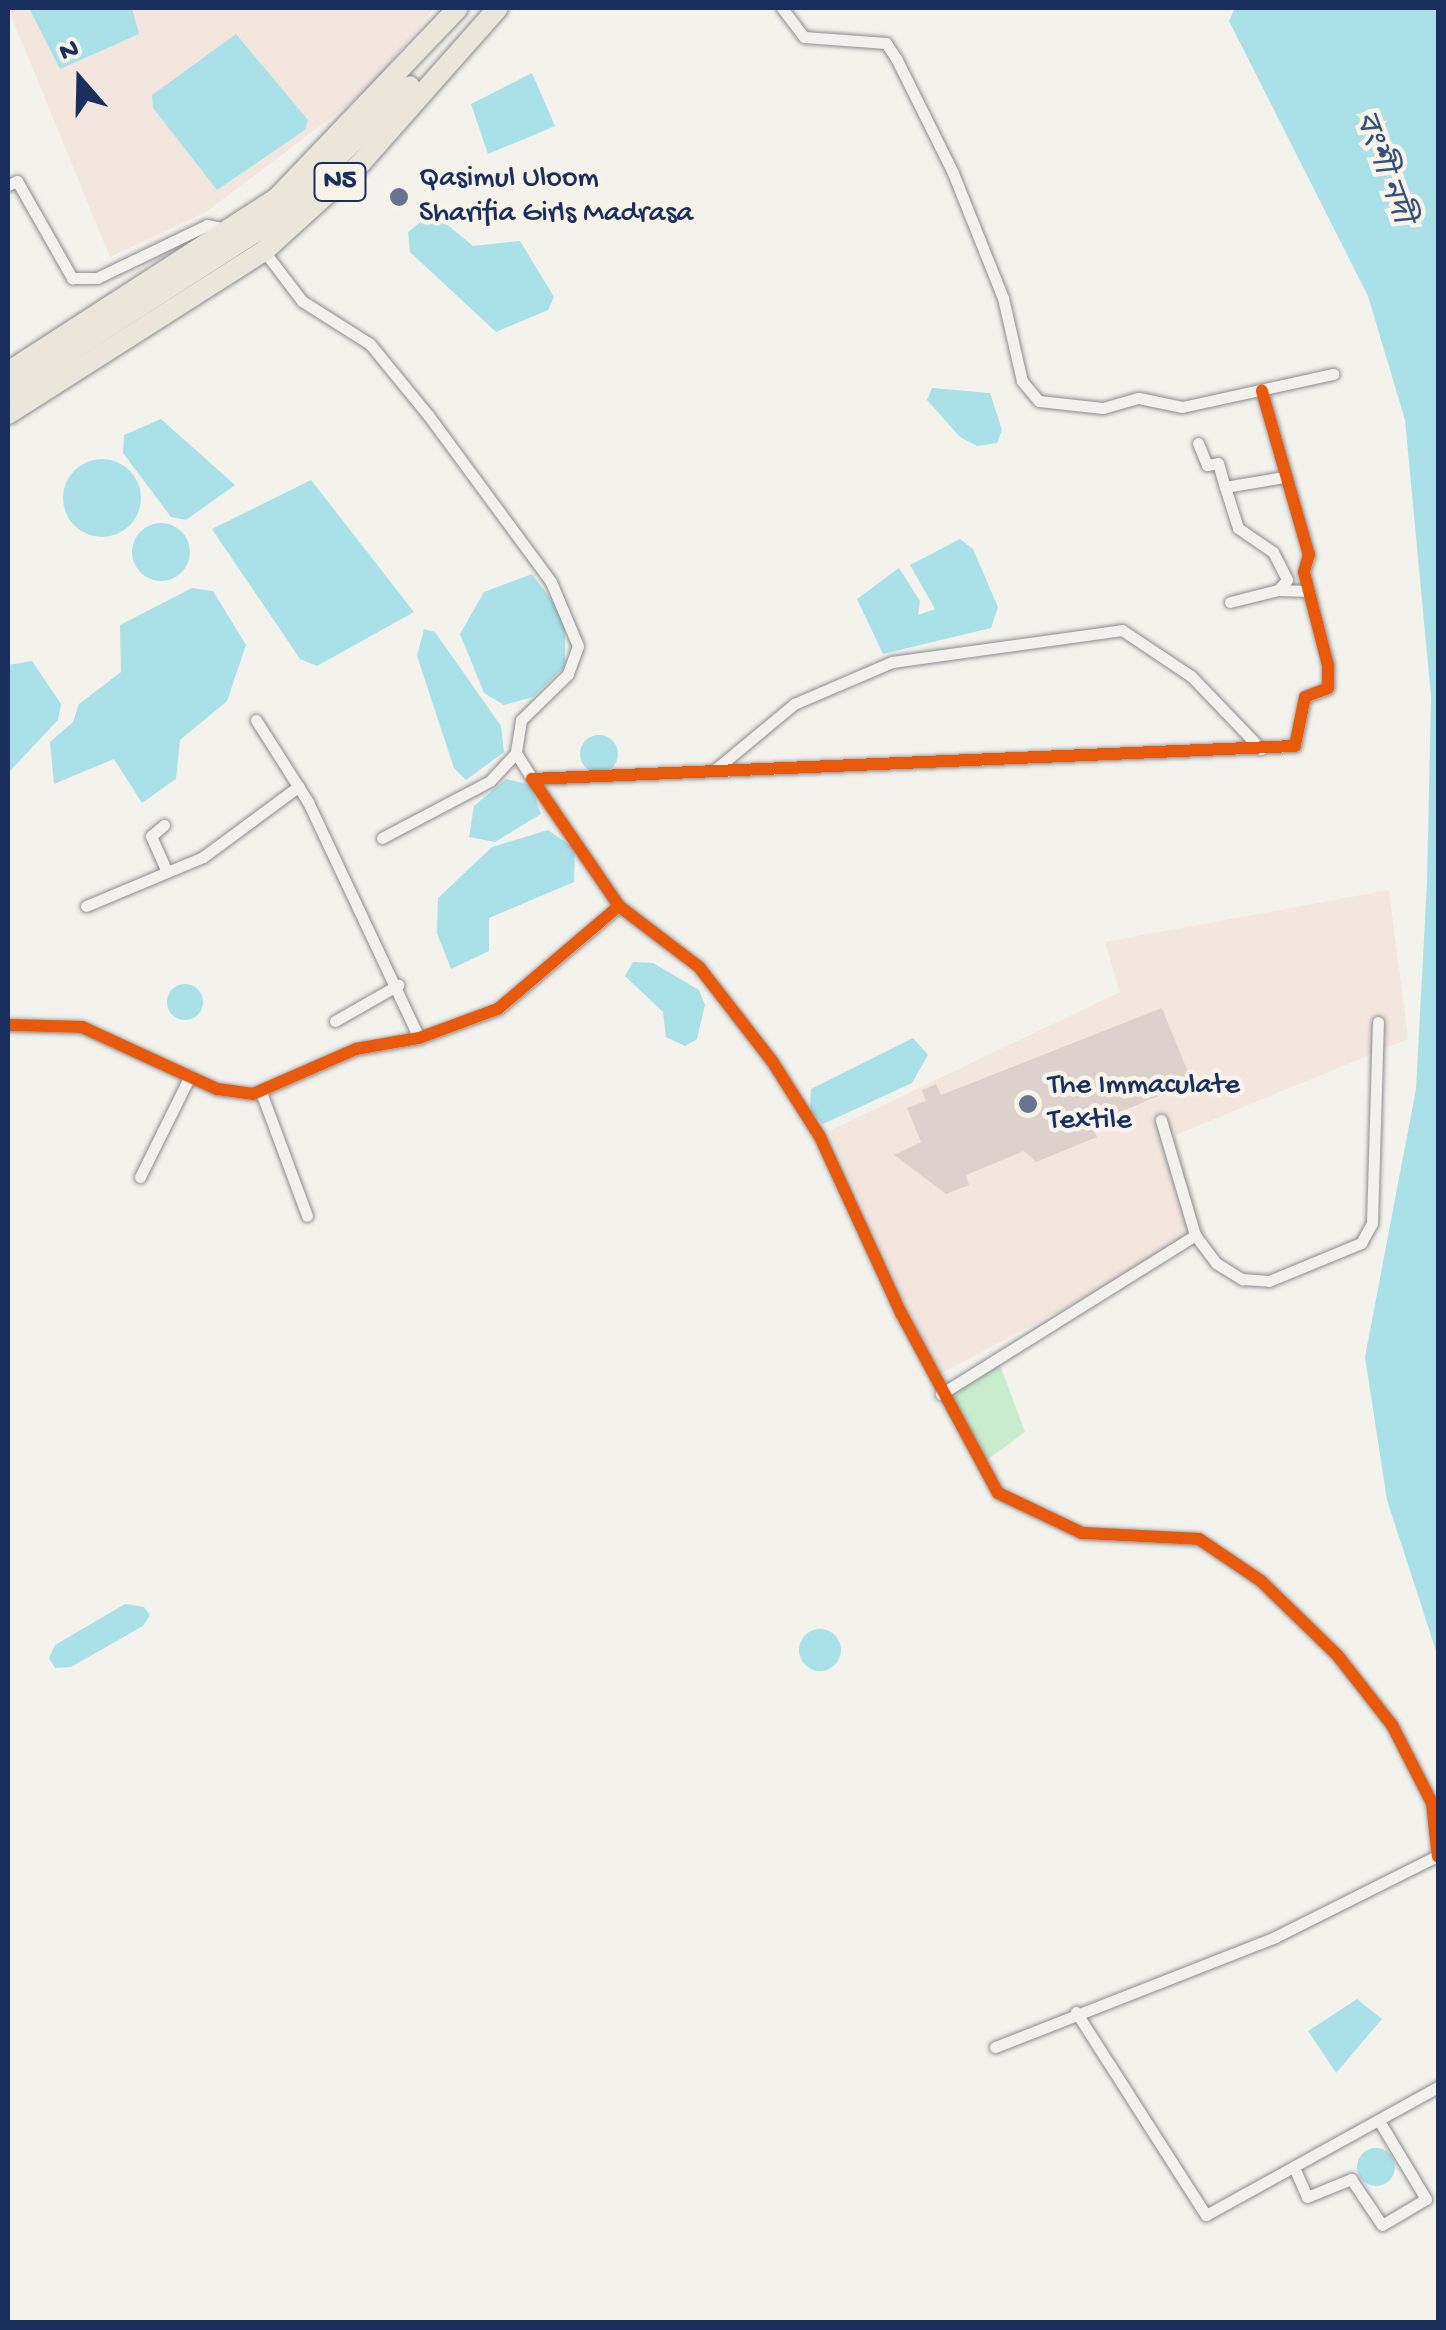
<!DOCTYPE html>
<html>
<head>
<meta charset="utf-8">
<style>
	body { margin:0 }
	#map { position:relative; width:1446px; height:2330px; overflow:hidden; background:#f4f2ec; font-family:"Gochi Hand","Noto Sans Bengali",sans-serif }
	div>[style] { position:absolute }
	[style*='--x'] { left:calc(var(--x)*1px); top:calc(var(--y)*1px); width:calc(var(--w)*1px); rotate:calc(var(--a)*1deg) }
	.built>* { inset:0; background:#f2e6de }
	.green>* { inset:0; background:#c9eccc }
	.water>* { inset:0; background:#aae1e8 }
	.round { border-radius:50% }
	.building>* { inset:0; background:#ddd1cd }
	.roads { filter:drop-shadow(0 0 2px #898c92) drop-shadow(0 0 2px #898c92) }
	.minor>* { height:11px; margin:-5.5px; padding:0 5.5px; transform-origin:5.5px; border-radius:5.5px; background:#f2f1ed }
	.trunk>* { height:20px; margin:-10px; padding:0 10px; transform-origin:10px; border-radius:10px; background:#eae6da }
	.cycleway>* { height:12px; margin:-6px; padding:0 6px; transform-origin:6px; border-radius:6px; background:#e8590c }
	.dots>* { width:28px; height:28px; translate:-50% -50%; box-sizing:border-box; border:5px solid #f7f3e8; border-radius:50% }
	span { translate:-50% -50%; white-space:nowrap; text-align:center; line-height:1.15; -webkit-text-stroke:9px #f7f3e8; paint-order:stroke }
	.shield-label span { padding:2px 8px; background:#f7f3e8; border:2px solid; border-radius:8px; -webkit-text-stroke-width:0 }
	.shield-label { font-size:28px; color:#1b2f5e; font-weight:700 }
	.poi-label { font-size:30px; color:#1b2f5e }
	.left { translate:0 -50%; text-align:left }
	.water-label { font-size:32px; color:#315179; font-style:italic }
	.frame { position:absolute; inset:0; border:10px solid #1b2f5e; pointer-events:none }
	.north { position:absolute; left:30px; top:30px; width:100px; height:100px; -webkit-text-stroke:8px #f7f3e8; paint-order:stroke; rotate:340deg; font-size:28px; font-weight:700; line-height:40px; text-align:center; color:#1b2f5e }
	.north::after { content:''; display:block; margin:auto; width:35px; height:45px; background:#1b2f5e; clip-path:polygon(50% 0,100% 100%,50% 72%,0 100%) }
</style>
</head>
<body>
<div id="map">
	<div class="built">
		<i style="clip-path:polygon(8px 8px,434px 8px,370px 88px,206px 212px,110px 257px)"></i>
		<i style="clip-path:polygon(1389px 890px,1408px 1039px,1176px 1135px,1206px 1233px,938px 1375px,829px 1131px,1120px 992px,1105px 942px)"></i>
	</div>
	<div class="green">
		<i style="clip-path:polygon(1000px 1365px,1025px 1432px,983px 1463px,949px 1395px)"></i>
	</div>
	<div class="water">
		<i style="clip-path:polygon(29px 8px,132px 8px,139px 34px,60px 69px)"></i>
		<i style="clip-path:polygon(1235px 8px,1438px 8px,1438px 1657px,1387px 1500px,1365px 1357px,1416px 1089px,1427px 882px,1431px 696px,1405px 420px,1368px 296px,1229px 21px)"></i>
		<i style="clip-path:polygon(236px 34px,308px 120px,305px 130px,217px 190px,153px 108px,152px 95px)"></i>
		<i style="clip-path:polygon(532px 73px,555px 126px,488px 154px,471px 104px)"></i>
		<i style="clip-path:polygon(423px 220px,443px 221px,473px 246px,520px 241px,554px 297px,548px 310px,496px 332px,410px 252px,408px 232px)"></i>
		<i style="clip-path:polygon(932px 388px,990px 393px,1002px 430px,997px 443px,977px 446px,960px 437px,927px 400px)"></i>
		<i style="clip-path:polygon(161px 419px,235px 485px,186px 520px,171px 517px,123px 453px,124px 435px)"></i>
		<i class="round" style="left:63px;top:459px;width:78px;height:78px"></i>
		<i style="clip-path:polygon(311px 480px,414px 612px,317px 666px,300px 659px,212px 529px)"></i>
		<i class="round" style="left:132px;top:523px;width:58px;height:58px"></i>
		<i style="clip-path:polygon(960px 539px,973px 549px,998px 607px,991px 628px,883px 654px,857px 599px,899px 568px,920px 601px,918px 615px,935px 609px,910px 565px)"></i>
		<i style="clip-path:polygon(532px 574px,565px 618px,565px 666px,533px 697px,504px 705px,484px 693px,460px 634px,484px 592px)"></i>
		<i style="clip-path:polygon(192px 588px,213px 591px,246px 645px,227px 701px,180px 740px,176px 779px,142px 803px,114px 759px,54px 784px,50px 742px,73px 722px,79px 704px,121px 672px,120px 625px)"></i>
		<i style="clip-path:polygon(424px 629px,435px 632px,501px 726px,504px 752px,466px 780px,454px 768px,417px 656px)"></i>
		<i style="clip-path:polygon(32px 661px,61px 704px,58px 720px,8px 773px,8px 665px)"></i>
		<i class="round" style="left:580px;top:735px;width:38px;height:38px"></i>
		<i style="clip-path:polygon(506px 779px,531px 785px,541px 814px,495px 842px,469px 837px,474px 806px)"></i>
		<i style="clip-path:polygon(548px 830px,575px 849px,574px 882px,489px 918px,489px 951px,451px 969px,437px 933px,438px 898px,492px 847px)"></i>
		<i style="clip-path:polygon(633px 962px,653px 963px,699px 990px,705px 1005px,697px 1039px,685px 1046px,666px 1037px,663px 1012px,625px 976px)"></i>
		<i class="round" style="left:167px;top:984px;width:36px;height:36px"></i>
		<i style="clip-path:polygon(913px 1038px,928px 1055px,912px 1083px,823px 1124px,810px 1110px,811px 1089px)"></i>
		<i style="clip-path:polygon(125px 1604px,144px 1607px,150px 1615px,143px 1626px,71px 1667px,55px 1668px,49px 1658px,55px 1645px)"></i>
		<i class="round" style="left:799px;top:1629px;width:42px;height:42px"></i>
		<i style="clip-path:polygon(1357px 1999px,1382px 2019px,1336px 2073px,1308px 2031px)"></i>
		<i class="round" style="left:1357px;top:2148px;width:38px;height:38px"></i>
	</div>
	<div class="building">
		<i style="clip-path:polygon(1162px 1008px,1192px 1082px,1091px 1124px,1097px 1137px,1036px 1162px,1024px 1151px,966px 1175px,969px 1185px,946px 1194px,894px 1155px,921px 1142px,907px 1108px,926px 1101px,922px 1090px,936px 1084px,941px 1095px)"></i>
	</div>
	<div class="roads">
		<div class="minor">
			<i style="--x:782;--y:8;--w:36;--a:53"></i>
			<i style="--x:804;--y:37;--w:82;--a:4.2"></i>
			<i style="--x:886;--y:43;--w:20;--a:57"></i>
			<i style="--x:897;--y:60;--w:126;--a:63.6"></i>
			<i style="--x:953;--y:173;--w:135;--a:68.2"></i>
			<i style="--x:1003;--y:298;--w:85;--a:77.1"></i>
			<i style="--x:1022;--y:381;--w:26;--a:50"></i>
			<i style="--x:1039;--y:401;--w:64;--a:6.2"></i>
			<i style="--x:1103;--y:408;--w:37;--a:-16"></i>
			<i style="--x:1139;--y:398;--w:44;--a:11.8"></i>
			<i style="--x:1182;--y:407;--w:155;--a:-12.3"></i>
			<i style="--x:8;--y:185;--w:10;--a:-24"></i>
			<i style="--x:17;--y:181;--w:112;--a:60.4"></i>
			<i style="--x:72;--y:278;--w:25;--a:0"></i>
			<i style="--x:97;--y:278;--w:122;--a:-25.7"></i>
			<i style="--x:207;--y:225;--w:19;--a:12"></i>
			<i style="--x:264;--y:251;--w:63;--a:52.8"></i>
			<i style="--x:302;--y:301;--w:80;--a:32.3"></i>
			<i style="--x:370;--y:344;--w:92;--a:50.8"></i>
			<i style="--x:428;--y:415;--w:207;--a:53.6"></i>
			<i style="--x:551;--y:582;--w:69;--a:67.1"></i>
			<i style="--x:578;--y:646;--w:30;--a:110"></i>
			<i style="--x:568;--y:674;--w:66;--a:135.6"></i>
			<i style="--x:521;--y:720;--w:33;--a:99"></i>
			<i style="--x:516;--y:753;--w:38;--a:133"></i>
			<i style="--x:490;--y:781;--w:122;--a:152.2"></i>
			<i style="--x:1198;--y:443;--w:24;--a:68"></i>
			<i style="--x:1207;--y:465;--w:11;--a:-10"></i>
			<i style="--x:1218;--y:463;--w:25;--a:74"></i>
			<i style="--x:1225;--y:487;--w:60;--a:-9.6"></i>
			<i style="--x:1225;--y:487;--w:43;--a:72.4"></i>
			<i style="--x:1238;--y:528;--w:42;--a:34.4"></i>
			<i style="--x:1273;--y:552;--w:31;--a:63"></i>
			<i style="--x:1287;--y:580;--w:13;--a:132"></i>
			<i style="--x:1278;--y:590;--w:31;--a:2"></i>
			<i style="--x:1230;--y:602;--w:49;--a:-14"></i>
			<i style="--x:256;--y:720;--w:97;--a:57.6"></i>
			<i style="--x:308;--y:802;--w:261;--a:64.8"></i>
			<i style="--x:516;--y:753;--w:31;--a:58"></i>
			<i style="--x:717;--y:768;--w:100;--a:-39.7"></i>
			<i style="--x:794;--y:704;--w:107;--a:-23.2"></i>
			<i style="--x:892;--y:662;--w:232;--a:-7.9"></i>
			<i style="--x:1122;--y:630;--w:83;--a:33.7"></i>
			<i style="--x:1191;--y:676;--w:101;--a:46.2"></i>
			<i style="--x:164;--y:825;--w:17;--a:140"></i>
			<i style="--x:151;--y:836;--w:37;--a:66"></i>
			<i style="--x:86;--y:906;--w:127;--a:-22.7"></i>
			<i style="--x:203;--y:857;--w:119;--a:-36.5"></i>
			<i style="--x:619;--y:906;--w:154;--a:-124.4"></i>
			<i style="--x:532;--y:779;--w:764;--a:-2.48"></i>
			<i style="--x:1295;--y:746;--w:50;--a:-78.5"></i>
			<i style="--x:1305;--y:697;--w:25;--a:-21"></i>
			<i style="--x:1328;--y:688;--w:23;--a:-90"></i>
			<i style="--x:1328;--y:665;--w:96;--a:-104.5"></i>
			<i style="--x:1304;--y:572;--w:18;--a:-74"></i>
			<i style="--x:1309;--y:555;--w:171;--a:-106"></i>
			<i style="--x:335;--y:1021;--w:73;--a:-29.7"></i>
			<i style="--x:8;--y:1025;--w:74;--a:1.5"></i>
			<i style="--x:82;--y:1027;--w:149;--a:24.7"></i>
			<i style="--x:217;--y:1089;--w:36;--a:8"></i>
			<i style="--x:253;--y:1094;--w:112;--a:-23.6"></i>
			<i style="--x:356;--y:1049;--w:64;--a:-9.9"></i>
			<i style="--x:419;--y:1038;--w:84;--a:-20.2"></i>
			<i style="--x:498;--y:1009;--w:159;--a:-40.4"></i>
			<i style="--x:619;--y:906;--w:101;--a:37.3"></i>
			<i style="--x:699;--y:967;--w:119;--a:52.2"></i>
			<i style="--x:772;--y:1061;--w:90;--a:57.7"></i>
			<i style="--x:820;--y:1137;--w:194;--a:65.3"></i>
			<i style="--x:901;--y:1313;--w:204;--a:61.7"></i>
			<i style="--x:998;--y:1493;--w:93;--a:25.5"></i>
			<i style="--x:1082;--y:1533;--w:117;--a:2.9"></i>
			<i style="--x:1199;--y:1539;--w:75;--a:34.1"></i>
			<i style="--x:1261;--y:1581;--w:107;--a:44.2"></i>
			<i style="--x:1338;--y:1656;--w:88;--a:52"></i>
			<i style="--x:1392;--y:1725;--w:88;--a:62.9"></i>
			<i style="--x:1432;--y:1803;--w:54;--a:83.7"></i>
			<i style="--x:261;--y:1092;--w:132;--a:69.6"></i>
			<i style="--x:140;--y:1177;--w:113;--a:-63.7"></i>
			<i style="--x:1195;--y:1235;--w:35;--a:53"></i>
			<i style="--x:1216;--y:1263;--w:31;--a:32"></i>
			<i style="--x:1242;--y:1279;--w:27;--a:4"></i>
			<i style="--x:1269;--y:1281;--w:100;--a:-22.4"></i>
			<i style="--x:1361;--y:1243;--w:23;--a:-61"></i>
			<i style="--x:1372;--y:1223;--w:201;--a:-88.3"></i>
			<i style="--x:941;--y:1394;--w:300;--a:-32"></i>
			<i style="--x:1195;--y:1235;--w:120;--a:-106.5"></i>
			<i style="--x:1076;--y:2012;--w:241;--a:57.4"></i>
			<i style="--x:1206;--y:2215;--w:265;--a:-28.9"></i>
			<i style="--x:995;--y:2047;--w:301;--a:-21.4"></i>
			<i style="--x:1275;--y:1937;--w:181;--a:-26.6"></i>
			<i style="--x:1296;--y:2172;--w:27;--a:66"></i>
			<i style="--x:1307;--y:2197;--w:48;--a:-22.2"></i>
			<i style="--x:1351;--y:2179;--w:55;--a:56"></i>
			<i style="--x:1382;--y:2225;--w:51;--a:-30.6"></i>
			<i style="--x:1426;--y:2199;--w:87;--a:-121"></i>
		</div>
		<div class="trunk">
			<i style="--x:8;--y:372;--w:320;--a:-32.9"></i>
			<i style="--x:277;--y:198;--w:262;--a:-46.4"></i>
			<i style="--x:8;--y:391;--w:315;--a:-32.7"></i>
			<i style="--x:273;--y:221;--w:192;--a:-44.6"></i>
			<i style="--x:8;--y:414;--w:303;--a:-32.5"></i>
			<i style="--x:264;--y:251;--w:130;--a:-42.2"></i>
			<i style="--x:360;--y:164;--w:208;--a:-48.5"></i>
		</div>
	</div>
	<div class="cycleway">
		<i style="--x:619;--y:906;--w:154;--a:-124.4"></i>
		<i style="--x:532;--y:779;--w:764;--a:-2.48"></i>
		<i style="--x:1295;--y:746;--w:50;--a:-78.5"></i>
		<i style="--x:1305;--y:697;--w:25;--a:-21"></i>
		<i style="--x:1328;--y:688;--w:23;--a:-90"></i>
		<i style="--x:1328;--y:665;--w:96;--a:-104.5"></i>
		<i style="--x:1304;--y:572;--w:18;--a:-74"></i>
		<i style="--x:1309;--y:555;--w:171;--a:-106"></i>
		<i style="--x:8;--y:1025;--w:74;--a:1.5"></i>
		<i style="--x:82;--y:1027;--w:149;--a:24.7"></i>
		<i style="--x:217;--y:1089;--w:36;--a:8"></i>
		<i style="--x:253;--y:1094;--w:112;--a:-23.6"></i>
		<i style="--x:356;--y:1049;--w:64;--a:-9.9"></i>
		<i style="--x:419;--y:1038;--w:84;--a:-20.2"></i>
		<i style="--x:498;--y:1009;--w:159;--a:-40.4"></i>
		<i style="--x:619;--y:906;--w:101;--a:37.3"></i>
		<i style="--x:699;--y:967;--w:119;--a:52.2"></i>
		<i style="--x:772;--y:1061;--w:90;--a:57.7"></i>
		<i style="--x:820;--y:1137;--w:194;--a:65.3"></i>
		<i style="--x:901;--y:1313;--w:204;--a:61.7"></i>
		<i style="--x:998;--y:1493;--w:93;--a:25.5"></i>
		<i style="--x:1082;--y:1533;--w:117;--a:2.9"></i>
		<i style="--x:1199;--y:1539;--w:75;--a:34.1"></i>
		<i style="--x:1261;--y:1581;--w:107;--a:44.2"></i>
		<i style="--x:1338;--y:1656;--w:88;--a:52"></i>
		<i style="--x:1392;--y:1725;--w:88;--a:62.9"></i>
		<i style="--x:1432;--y:1803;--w:54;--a:83.7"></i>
	</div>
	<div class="dots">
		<i style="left:399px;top:197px;background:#677390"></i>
		<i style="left:1028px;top:1104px;background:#677390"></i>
	</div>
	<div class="shield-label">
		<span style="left:340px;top:182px">N5</span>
	</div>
	<div class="poi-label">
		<span class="left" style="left:419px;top:197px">Qasimul Uloom<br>Sharifia Girls Madrasa</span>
		<span class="left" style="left:1048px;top:1104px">The Immaculate<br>Textile</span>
	</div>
	<div class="water-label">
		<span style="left:1381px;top:168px;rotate:70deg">বংশী নদী</span>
	</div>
	<div class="frame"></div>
	<div class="north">N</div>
</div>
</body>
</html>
